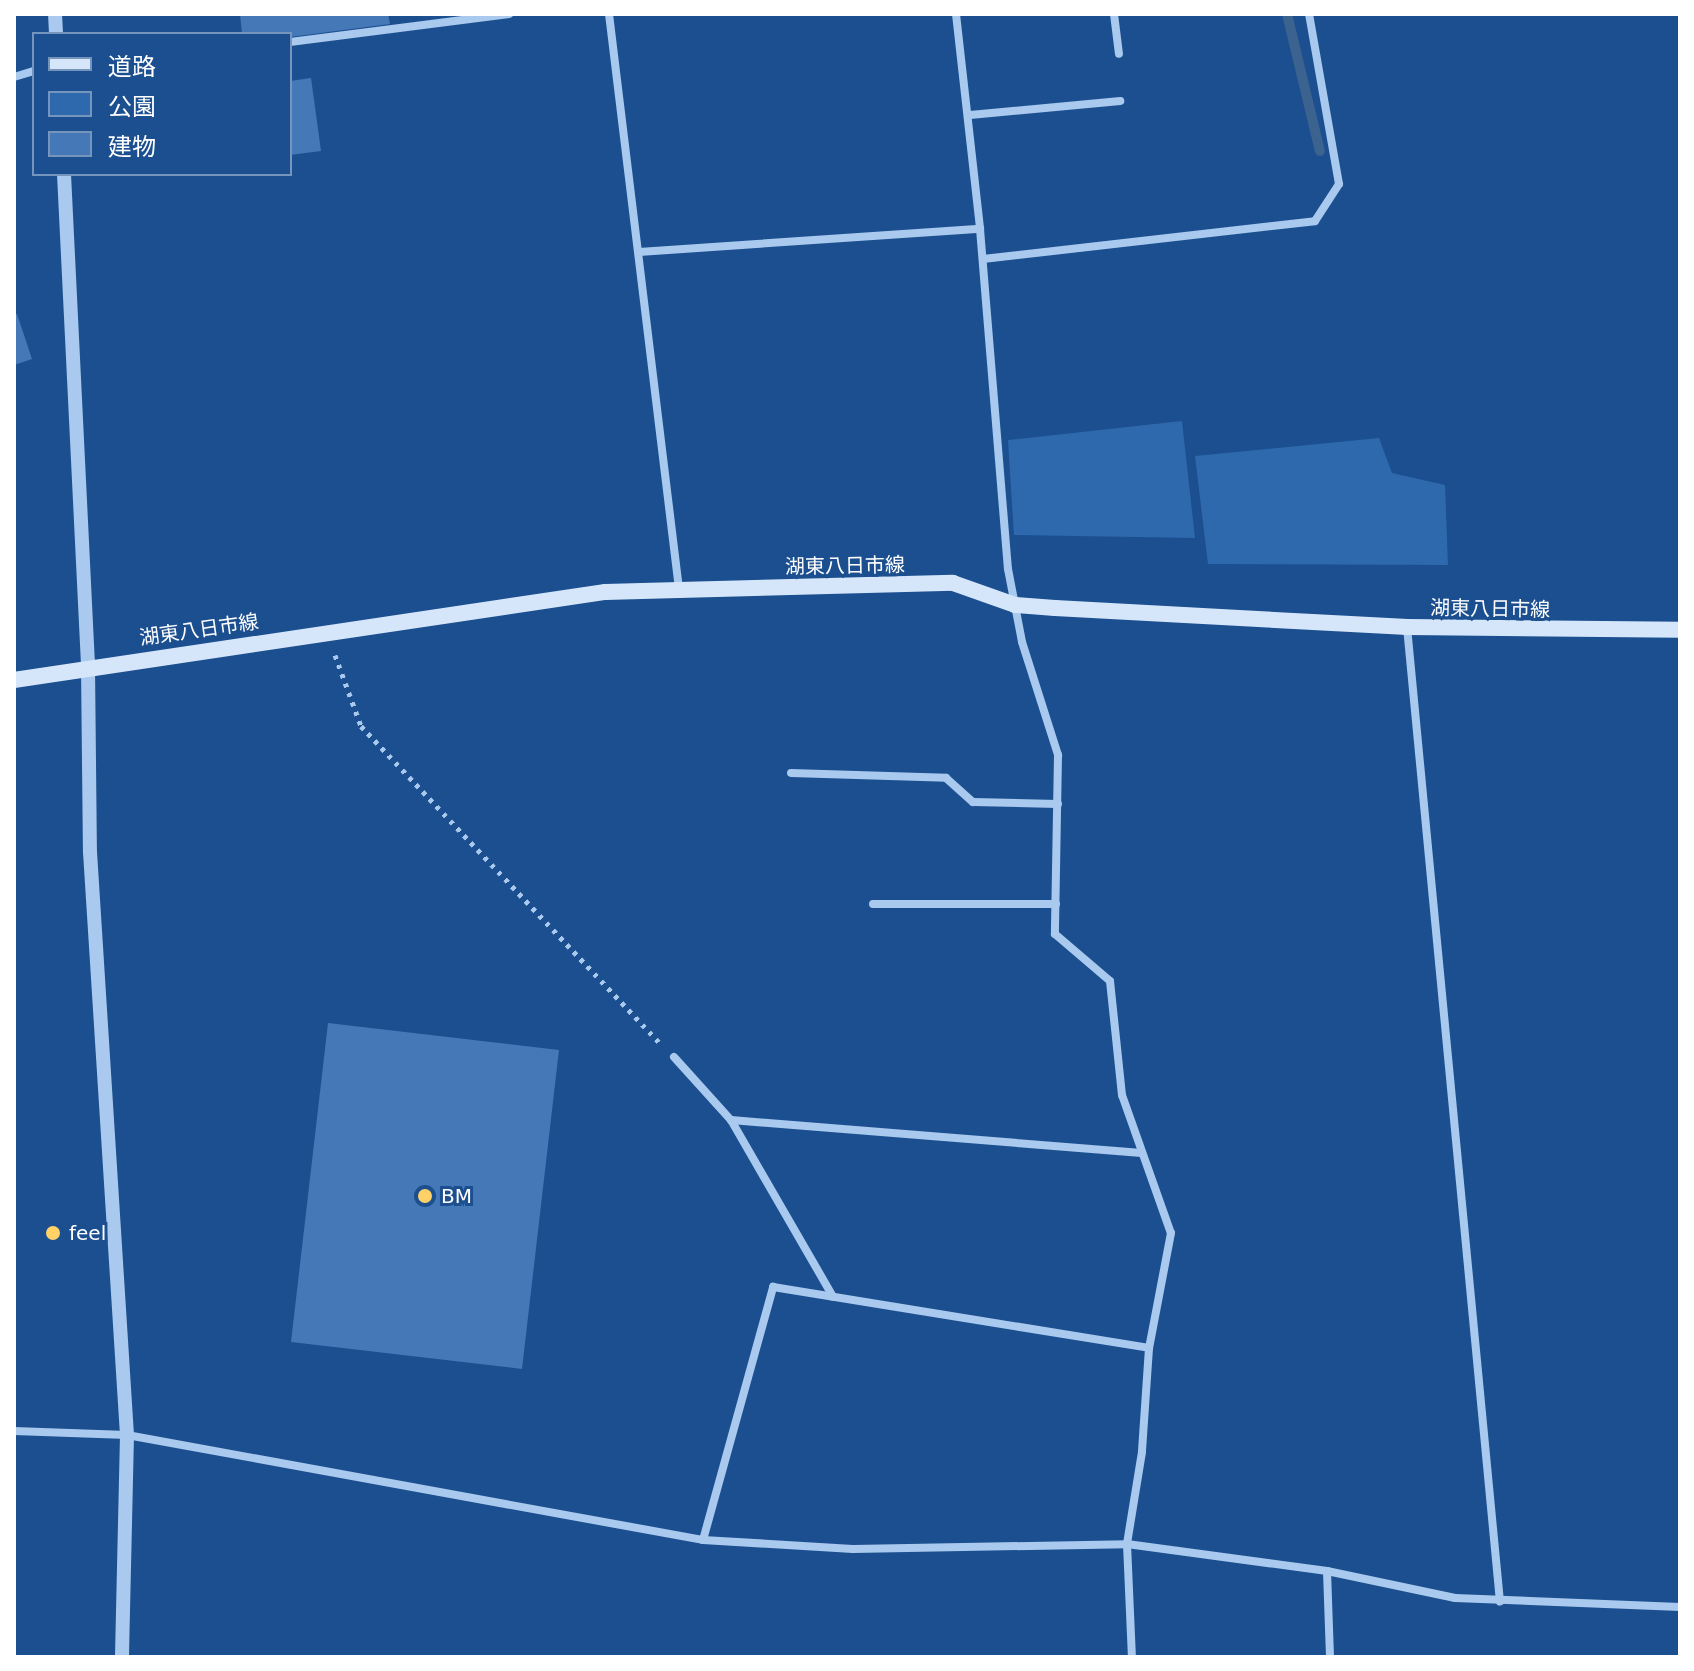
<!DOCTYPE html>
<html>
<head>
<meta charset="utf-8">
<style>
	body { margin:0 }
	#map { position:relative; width:1694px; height:1671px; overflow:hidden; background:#1b4f8f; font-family:"DejaVu Sans","Noto Sans JP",sans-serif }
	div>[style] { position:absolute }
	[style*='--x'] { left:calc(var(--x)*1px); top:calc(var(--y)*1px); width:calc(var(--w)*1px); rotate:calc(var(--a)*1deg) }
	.green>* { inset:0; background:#2e69ad }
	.stream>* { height:10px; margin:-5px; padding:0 5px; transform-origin:5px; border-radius:5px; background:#3c6290 }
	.building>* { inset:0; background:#4478b7 }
	.path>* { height:5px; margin-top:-2.5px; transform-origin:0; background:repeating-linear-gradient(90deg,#a9c9ee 0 4px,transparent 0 10px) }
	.minor>* { height:8px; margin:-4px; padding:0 4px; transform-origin:4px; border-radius:4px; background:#a9c9ee }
	.tertiary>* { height:14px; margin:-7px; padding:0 7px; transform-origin:7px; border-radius:7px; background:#a9c9ee }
	.secondary>* { height:16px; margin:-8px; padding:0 8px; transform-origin:8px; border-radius:8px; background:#d6e6fa }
	.dots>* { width:22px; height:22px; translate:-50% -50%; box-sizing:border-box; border:4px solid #1b4f8f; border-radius:50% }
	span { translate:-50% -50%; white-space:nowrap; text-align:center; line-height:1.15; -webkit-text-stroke:6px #1b4f8f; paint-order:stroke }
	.street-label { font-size:20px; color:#fff }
	.poi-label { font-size:20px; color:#fff }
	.left { translate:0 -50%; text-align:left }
	.frame { position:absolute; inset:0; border:16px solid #fff; pointer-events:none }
	.legend { position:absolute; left:32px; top:32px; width:260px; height:144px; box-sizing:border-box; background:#1b4f8f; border:2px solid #7695bc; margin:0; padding:10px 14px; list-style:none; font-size:24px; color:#fff }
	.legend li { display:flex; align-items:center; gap:16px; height:40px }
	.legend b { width:40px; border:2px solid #7695bc }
</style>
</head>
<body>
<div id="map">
	<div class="green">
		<i style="clip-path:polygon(1182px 421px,1195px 538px,1014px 535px,1008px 440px)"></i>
		<i style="clip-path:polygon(1379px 438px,1392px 473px,1445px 485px,1448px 565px,1208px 564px,1195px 456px)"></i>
	</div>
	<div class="stream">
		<i style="--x:1287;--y:14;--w:141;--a:76.5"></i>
	</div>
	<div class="building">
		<i style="clip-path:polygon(240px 14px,388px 14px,390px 24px,290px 37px,242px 34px)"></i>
		<i style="clip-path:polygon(311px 78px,321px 151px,290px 155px,290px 81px)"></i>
		<i style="clip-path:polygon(17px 314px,32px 359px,14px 365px,14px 315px)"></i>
		<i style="clip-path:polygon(328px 1023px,559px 1050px,522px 1369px,291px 1342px)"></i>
	</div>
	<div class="path">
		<i style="--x:335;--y:655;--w:76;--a:69.9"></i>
		<i style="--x:361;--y:726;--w:434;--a:46.7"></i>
	</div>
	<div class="minor">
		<i style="--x:609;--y:14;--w:579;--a:83.06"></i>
		<i style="--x:956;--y:14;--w:216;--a:83.6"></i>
		<i style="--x:980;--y:229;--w:341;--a:85.3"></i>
		<i style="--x:1008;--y:569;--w:74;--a:79.1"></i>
		<i style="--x:1022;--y:642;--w:119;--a:72.3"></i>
		<i style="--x:1058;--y:755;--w:179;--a:91"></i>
		<i style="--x:1055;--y:934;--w:72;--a:40.5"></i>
		<i style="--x:1110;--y:981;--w:115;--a:84"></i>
		<i style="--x:1122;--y:1095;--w:146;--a:70.5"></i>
		<i style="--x:1171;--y:1233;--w:117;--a:100.8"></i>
		<i style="--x:1149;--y:1348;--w:104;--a:93.9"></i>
		<i style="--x:1142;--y:1452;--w:93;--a:99.3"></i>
		<i style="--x:1127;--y:1544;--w:113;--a:87.5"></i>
		<i style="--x:1114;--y:14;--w:40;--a:82.9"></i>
		<i style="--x:290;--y:42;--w:221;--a:-7.3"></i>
		<i style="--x:14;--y:77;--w:21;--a:-17"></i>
		<i style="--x:970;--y:115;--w:151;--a:-5.3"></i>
		<i style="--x:639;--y:252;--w:342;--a:-3.9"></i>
		<i style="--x:983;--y:259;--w:334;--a:-6.5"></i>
		<i style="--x:1315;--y:221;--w:44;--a:-57"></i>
		<i style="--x:1339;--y:184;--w:173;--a:-100"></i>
		<i style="--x:1407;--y:627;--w:979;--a:84.55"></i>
		<i style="--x:791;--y:773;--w:155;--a:1.8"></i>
		<i style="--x:946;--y:778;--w:36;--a:42"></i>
		<i style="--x:973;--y:802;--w:85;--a:1.3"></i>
		<i style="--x:873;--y:904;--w:183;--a:0"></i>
		<i style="--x:674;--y:1057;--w:85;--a:47.9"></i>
		<i style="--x:731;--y:1120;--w:204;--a:60"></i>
		<i style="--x:731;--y:1120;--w:412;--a:4.6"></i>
		<i style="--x:14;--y:1431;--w:113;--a:2"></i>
		<i style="--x:127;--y:1435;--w:585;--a:10.33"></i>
		<i style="--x:703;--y:1540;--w:150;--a:3.4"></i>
		<i style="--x:853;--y:1549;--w:274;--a:-1"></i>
		<i style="--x:1127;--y:1544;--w:202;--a:7.7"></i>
		<i style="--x:1327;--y:1571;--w:131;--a:11.9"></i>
		<i style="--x:1455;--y:1598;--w:225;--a:2.3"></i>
		<i style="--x:703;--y:1540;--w:263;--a:-74.5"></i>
		<i style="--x:773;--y:1287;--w:381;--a:9.2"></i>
		<i style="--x:1327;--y:1571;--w:86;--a:88"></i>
	</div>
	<div class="tertiary">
		<i style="--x:55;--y:14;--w:20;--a:87"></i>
		<i style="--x:64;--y:174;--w:494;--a:87.2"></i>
		<i style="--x:88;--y:667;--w:185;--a:89.4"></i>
		<i style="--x:90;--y:852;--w:584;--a:86.37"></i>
		<i style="--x:127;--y:1435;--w:222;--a:91.3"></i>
	</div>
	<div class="secondary">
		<i style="--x:14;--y:680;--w:598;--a:-8.47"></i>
		<i style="--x:605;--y:592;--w:74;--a:-1.5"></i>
		<i style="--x:679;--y:590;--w:274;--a:-1.5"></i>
		<i style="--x:953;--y:583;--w:66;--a:19.5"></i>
		<i style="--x:1015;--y:605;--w:40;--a:4.3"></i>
		<i style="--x:1055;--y:608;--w:353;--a:3.1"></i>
		<i style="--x:1407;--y:627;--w:273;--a:0.6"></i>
	</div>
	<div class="dots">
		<i style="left:425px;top:1196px;background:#ffd166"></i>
		<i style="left:53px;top:1233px;background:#ffd166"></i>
	</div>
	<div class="street-label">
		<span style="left:845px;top:566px;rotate:-1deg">湖東八日市線</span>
		<span style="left:1490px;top:609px;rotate:1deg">湖東八日市線</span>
		<span style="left:199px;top:630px;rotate:-8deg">湖東八日市線</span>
	</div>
	<div class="poi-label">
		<span class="left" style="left:441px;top:1196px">BM</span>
		<span class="left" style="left:69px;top:1233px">feel</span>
	</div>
	<div class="frame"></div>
	<ul class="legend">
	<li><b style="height:10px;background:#d6e6fa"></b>道路</li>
	<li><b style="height:22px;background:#2e69ad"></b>公園</li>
	<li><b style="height:22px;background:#4478b7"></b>建物</li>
	</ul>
</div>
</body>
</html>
